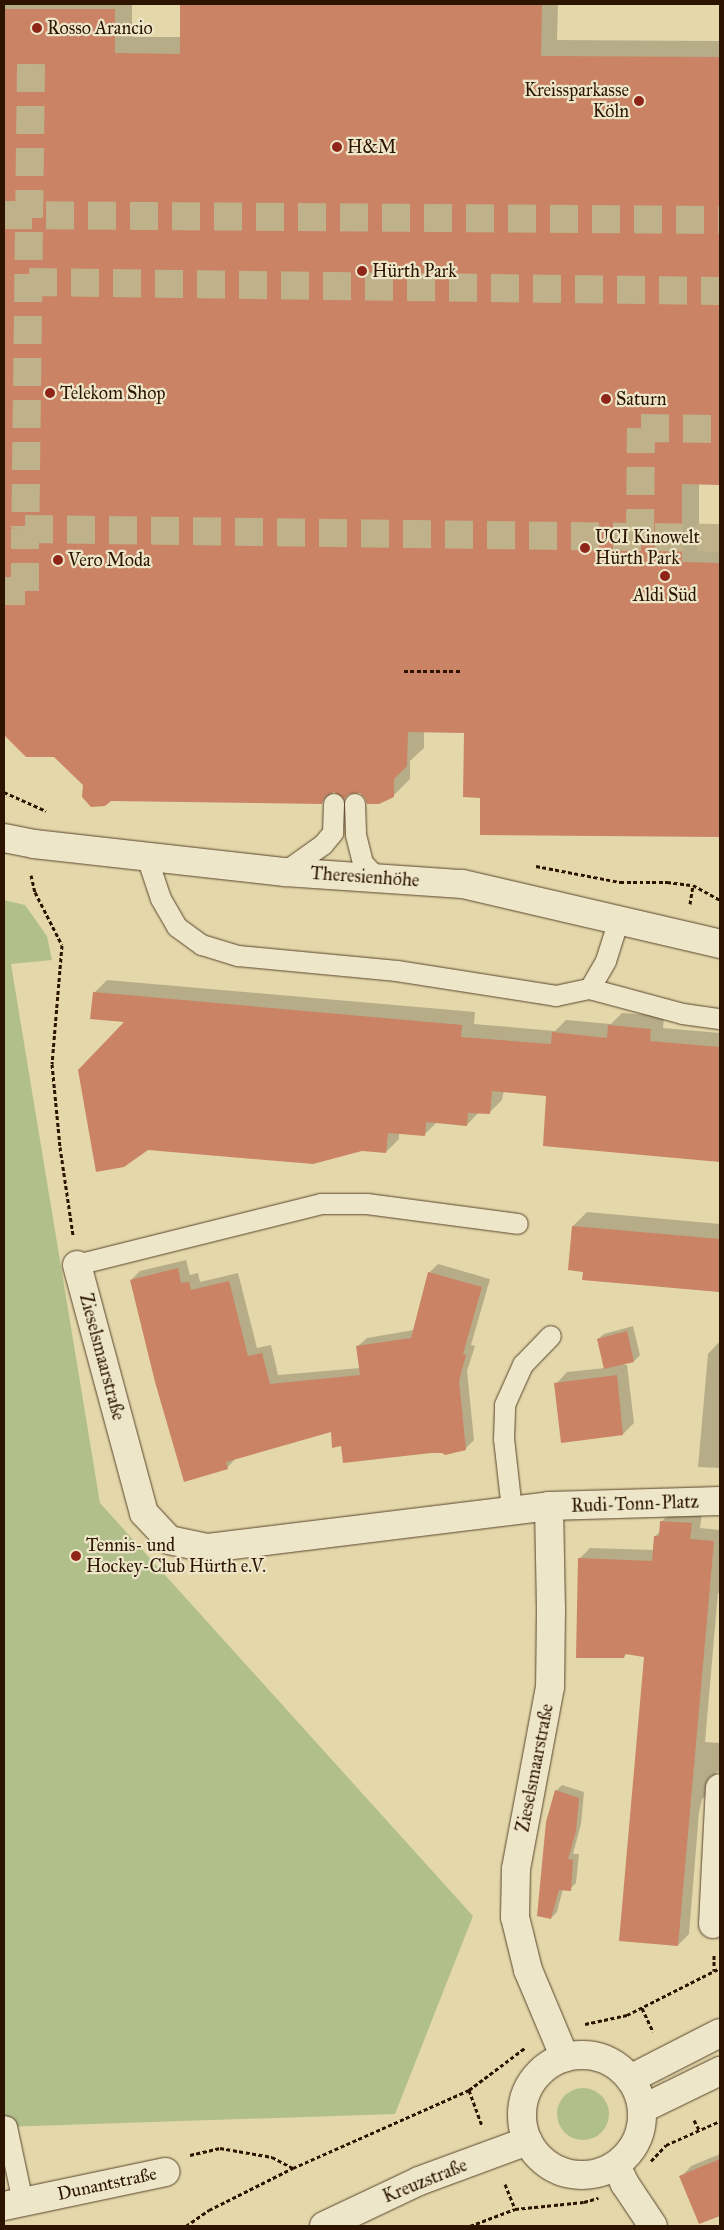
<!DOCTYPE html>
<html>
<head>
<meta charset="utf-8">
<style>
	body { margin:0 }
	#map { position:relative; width:724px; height:2230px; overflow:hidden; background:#e4d8ab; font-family:"IM FELL Great Primer",serif }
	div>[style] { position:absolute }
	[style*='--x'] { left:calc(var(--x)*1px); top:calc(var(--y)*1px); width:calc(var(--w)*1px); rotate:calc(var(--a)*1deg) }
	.green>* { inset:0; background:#b1bf8b }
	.round { border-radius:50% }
	.shadow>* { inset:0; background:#0003 }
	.building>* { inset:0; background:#ca8365 }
	.street-tunnel>* { height:28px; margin-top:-14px; transform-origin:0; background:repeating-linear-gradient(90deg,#bfb189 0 28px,transparent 0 42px) }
	.path>* { height:3px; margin-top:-1.5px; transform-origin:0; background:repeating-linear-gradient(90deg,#2c1400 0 4px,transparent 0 6.5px) }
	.roads { filter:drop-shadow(0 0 1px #5a452b) drop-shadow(0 0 1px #5a452b) }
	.lane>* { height:20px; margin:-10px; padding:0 10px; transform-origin:10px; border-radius:10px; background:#ede6c8 }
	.street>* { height:28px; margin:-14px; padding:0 14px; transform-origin:14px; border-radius:14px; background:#ede6c8 }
	.street>.ring { margin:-14px; padding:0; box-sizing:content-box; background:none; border:28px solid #ede6c8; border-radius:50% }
	.secondary>* { height:28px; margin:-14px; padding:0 14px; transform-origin:14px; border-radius:14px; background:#ede6c8 }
	.dots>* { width:14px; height:14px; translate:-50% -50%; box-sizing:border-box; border:2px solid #ede6c8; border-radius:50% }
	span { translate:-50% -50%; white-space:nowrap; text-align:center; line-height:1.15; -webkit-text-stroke:4.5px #ede6c8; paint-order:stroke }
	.poi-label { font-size:18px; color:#2c1400 }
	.left { translate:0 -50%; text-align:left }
	.right { translate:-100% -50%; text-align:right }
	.street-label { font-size:18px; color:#2c1400 }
	.frame { position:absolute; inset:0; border:5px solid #2c1400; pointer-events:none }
</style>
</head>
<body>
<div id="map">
	<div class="green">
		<i style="clip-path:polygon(4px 900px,25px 905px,47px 936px,52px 960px,11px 964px,100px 1503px,473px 1916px,395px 2114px,4px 2127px)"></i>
		<i class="round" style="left:557px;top:2088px;width:52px;height:52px"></i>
	</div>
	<div class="shadow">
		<i style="clip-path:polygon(4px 4px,132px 4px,132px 37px,182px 37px,182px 4px,558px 4px,557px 40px,720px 41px,720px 483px,699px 483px,699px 545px,720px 546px,720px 836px,482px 834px,482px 797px,466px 732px,424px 731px,424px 748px,410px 761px,410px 779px,393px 796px,366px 798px,361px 792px,334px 791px,322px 802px,84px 785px,55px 755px,4px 716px)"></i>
		<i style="clip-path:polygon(107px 980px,475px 1012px,474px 1024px,555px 1031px,566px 1020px,611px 1024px,622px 1013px,664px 1016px,663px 1028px,720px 1033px,720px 1160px,545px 1145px,548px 1095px,504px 1090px,502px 1100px,489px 1113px,479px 1112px,467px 1125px,437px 1122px,424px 1135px,399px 1133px,399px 1139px,386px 1152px,126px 1021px,94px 993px)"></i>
		<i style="clip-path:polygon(587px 1212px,720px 1224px,720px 1292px,583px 1279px,584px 1271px,573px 1226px)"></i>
		<i style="clip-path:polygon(186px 1260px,190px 1275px,198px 1273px,200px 1282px,238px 1273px,257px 1348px,271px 1345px,278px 1375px,360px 1368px,358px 1346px,367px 1338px,414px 1330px,429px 1273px,438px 1264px,490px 1279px,471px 1345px,475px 1346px,467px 1371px,474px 1440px,465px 1449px,442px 1452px,342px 1445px,332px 1430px,236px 1458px,227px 1468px,131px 1280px,140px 1271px)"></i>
		<i style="clip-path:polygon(633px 1326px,640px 1355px,634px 1361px,620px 1364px,627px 1365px,634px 1423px,623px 1434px,556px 1384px,567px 1372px,605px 1368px,598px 1339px,604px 1334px)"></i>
		<i style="clip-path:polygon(720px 1341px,720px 1468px,698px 1467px,708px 1354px)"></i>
		<i style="clip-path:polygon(673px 1510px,702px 1513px,700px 1528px,720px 1530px,720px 1593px,718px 1593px,705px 1742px,720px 1743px,720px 1771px,716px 1772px,714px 1788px,702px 1799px,699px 1813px,689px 1934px,678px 1945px,645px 1656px,627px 1653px,624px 1657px,579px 1559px,590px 1548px,654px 1550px,655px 1536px,661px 1531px,662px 1521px)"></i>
		<i style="clip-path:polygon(562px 1785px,584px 1792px,581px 1824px,573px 1854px,579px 1854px,576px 1883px,570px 1889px,563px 1889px,557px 1912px,551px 1918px,556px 1791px)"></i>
		<i style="clip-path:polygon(720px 2154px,720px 2214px,700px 2223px,681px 2177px,691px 2166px)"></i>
	</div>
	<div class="building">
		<i style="clip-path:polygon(180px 4px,542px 4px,541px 56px,720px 57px,720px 485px,682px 484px,682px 562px,720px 563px,720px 837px,480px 835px,480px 798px,463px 797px,464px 733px,408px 732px,407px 766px,394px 779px,394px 797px,379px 804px,367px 804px,365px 798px,360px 793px,349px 794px,344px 799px,334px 792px,324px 797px,322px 804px,111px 801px,105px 806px,91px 807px,82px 797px,83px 785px,54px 757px,26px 757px,5px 736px,4px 9px,115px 9px,115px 53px,180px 54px)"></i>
		<i style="clip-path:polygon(93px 992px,462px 1025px,461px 1037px,551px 1044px,552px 1032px,607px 1038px,608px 1025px,651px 1029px,650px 1041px,720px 1047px,720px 1162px,543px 1146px,546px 1096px,492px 1091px,490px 1114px,468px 1113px,467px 1126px,426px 1122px,425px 1136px,388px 1133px,386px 1153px,362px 1151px,313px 1164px,148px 1150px,124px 1167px,96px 1172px,78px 1070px,124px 1022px,90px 1019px)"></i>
		<i style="clip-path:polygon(572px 1226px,720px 1239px,720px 1292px,582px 1280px,583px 1272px,568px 1270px)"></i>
		<i style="clip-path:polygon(178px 1268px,181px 1283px,189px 1282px,191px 1290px,229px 1281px,248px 1356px,262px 1353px,270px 1384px,360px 1375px,356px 1346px,411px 1338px,428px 1272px,482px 1287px,463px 1354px,466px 1355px,459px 1381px,466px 1450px,445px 1455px,442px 1453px,431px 1453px,343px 1463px,341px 1446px,332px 1448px,331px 1432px,226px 1462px,228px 1469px,184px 1482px,155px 1382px,130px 1280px)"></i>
		<i style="clip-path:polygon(627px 1331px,634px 1362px,604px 1369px,597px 1339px)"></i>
		<i style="clip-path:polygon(617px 1375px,623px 1435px,561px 1443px,554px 1383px)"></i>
		<i style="clip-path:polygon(660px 1521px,692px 1523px,690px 1539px,714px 1541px,678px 1946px,619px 1941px,644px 1657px,625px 1654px,624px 1658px,576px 1658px,578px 1558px,652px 1561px,654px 1536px,659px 1536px)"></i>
		<i style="clip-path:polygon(555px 1790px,579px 1798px,576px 1831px,568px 1859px,573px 1860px,571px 1891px,559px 1890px,551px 1919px,537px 1916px,546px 1822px)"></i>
		<i style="clip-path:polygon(720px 2159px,720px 2216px,699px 2224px,679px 2176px)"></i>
	</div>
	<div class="street-tunnel">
		<i style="--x:31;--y:64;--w:465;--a:90.7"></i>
		<i style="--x:25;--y:529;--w:695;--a:0.74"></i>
		<i style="--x:4;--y:215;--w:716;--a:0.4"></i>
		<i style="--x:29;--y:282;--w:691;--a:0.75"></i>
		<i style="--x:640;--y:537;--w:109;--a:-89.5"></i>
		<i style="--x:641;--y:428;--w:79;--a:0.7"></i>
		<i style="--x:4;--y:591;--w:21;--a:0"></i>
		<i style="--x:25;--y:591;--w:62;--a:-90"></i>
	</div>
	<div class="path">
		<i style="--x:404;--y:671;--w:57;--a:0"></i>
		<i style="--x:4;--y:792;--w:46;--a:24.3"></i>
		<i style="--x:536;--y:866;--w:86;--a:10.8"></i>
		<i style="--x:620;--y:882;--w:47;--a:0"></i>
		<i style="--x:667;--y:882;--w:26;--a:7"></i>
		<i style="--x:693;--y:885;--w:31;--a:29"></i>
		<i style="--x:31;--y:875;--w:17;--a:77"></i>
		<i style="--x:35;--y:892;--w:59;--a:63"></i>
		<i style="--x:62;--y:945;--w:119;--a:94.8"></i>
		<i style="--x:52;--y:1064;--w:83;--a:84.5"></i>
		<i style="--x:60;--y:1147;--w:89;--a:81.6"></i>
		<i style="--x:690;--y:904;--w:19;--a:-81"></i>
		<i style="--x:714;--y:1955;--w:16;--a:90"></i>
		<i style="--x:642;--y:2008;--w:26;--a:65"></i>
		<i style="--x:585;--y:2024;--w:43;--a:-12.1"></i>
		<i style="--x:627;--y:2015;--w:104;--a:-26.8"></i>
		<i style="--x:469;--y:2090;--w:37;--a:70"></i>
		<i style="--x:694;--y:2120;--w:11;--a:63"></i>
		<i style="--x:190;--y:2155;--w:31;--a:-13"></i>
		<i style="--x:220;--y:2148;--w:53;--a:9.8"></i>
		<i style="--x:272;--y:2157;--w:24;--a:28"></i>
		<i style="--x:651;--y:2161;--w:22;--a:-47"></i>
		<i style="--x:666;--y:2145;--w:59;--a:-24"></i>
		<i style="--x:505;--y:2184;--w:27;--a:68"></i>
		<i style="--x:186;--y:2226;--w:28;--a:-35"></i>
		<i style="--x:209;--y:2210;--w:94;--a:-26.6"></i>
		<i style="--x:293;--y:2168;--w:193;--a:-23.9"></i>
		<i style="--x:469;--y:2090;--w:71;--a:-37"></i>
		<i style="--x:470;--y:2226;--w:48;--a:-20.7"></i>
		<i style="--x:515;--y:2209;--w:69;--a:-5.8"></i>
		<i style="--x:584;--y:2202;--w:15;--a:-16"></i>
	</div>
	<div class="roads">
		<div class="lane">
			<i style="--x:355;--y:804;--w:31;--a:88"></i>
			<i style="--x:356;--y:835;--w:29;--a:76"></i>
			<i style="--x:363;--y:863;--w:19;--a:47"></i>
			<i style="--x:147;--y:857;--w:44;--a:71.6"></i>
			<i style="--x:161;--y:899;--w:32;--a:60"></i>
			<i style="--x:177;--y:927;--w:31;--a:36"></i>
			<i style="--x:202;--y:945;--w:38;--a:17"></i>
			<i style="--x:238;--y:956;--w:160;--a:5.4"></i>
			<i style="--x:397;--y:971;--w:161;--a:8.9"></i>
			<i style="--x:556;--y:996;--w:35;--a:-12"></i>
			<i style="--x:590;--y:989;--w:32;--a:-60"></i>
			<i style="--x:606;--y:961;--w:43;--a:-72.4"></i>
			<i style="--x:285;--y:872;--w:47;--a:-35.4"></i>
			<i style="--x:323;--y:845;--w:16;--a:-50"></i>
			<i style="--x:333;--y:833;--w:29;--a:-88"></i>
			<i style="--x:590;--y:989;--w:96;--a:15"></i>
			<i style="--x:683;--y:1014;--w:37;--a:8"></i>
			<i style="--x:77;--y:1265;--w:252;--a:-14"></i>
			<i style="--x:321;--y:1204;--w:46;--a:0"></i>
			<i style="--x:367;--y:1204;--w:152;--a:7.5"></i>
			<i style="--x:512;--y:1510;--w:71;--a:-96.4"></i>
			<i style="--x:504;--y:1439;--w:34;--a:-88"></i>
			<i style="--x:505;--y:1405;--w:44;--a:-65.8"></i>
			<i style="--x:523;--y:1365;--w:40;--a:-46"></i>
			<i style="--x:4;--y:2126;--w:3;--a:18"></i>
			<i style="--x:7;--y:2127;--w:77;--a:78"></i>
		</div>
		<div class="street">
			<i style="--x:77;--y:1265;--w:257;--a:74.9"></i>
			<i style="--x:144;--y:1513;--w:37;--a:47"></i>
			<i style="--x:169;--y:1540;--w:40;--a:12"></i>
			<i style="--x:208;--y:1548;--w:344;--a:-7"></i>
			<i style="--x:549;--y:1506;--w:171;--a:-1.7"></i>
			<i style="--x:549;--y:1506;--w:103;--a:88.9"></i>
			<i style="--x:551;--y:1609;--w:78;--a:90.7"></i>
			<i style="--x:550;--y:1687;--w:185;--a:100.6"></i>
			<i style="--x:516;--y:1869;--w:48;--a:91.2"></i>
			<i style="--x:515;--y:1917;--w:55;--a:76.2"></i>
			<i style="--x:528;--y:1970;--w:95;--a:67.2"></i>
			<i style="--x:713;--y:1924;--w:136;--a:-87.1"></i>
			<i class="ring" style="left:522px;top:2055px;width:92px;height:92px"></i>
			<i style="--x:630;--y:2079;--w:101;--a:-27.1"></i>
			<i style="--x:642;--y:2109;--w:87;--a:-26"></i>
			<i style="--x:616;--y:2165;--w:21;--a:65"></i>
			<i style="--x:625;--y:2184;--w:50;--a:56.3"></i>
			<i style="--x:4;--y:2206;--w:165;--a:-11.9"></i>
			<i style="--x:324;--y:2226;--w:105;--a:-25.3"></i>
			<i style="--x:419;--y:2181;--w:116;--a:-20.2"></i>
		</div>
		<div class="secondary">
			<i style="--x:4;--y:838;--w:31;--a:11"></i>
			<i style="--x:34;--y:844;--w:253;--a:6.4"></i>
			<i style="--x:285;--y:872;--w:178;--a:3.9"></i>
			<i style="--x:463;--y:884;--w:264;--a:13.1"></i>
		</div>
	</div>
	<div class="dots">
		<i style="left:37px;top:28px;background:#8f2418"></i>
		<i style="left:639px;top:101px;background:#8f2418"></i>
		<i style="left:337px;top:147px;background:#8f2418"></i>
		<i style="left:362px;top:271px;background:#8f2418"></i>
		<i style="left:50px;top:393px;background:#8f2418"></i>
		<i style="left:606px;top:399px;background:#8f2418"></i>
		<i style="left:585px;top:548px;background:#8f2418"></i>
		<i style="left:58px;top:560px;background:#8f2418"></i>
		<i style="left:665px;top:576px;background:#8f2418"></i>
		<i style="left:76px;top:1556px;background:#8f2418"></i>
	</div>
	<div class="poi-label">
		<span class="left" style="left:47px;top:28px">Rosso Arancio</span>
		<span class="right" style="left:629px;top:101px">Kreissparkasse<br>Köln</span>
		<span class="left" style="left:347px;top:147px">H&amp;M</span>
		<span class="left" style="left:372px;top:271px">Hürth Park</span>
		<span class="left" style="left:60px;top:393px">Telekom Shop</span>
		<span class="left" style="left:616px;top:399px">Saturn</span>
		<span class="left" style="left:595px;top:548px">UCI Kinowelt<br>Hürth Park</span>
		<span class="left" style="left:68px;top:560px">Vero Moda</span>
		<span style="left:665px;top:595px">Aldi Süd</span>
		<span class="left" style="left:86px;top:1556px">Tennis- und<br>Hockey-Club Hürth e.V.</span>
	</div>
	<div class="street-label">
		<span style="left:365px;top:877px;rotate:4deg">Theresienhöhe</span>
		<span style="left:102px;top:1357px;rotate:75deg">Zieselsmaarstraße</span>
		<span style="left:635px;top:1504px;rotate:-2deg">Rudi-Tonn-Platz</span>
		<span style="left:535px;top:1768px;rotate:-79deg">Zieselsmaarstraße</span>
		<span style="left:425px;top:2181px;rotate:-22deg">Kreuzstraße</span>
		<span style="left:107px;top:2184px;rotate:-12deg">Dunantstraße</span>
	</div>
	<div class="frame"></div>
</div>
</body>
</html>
